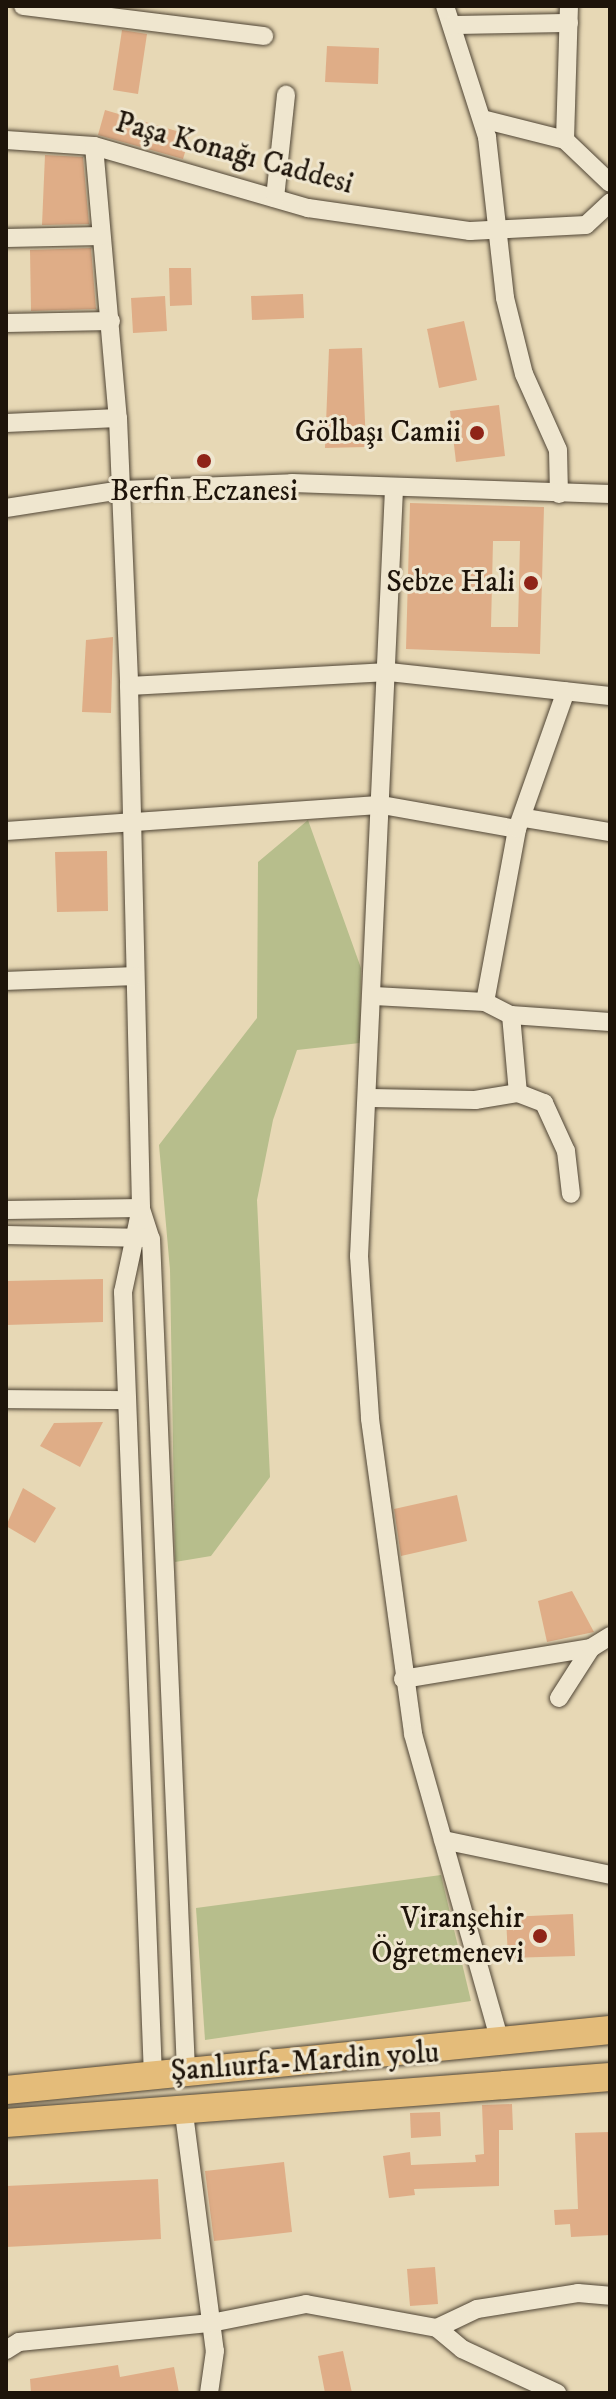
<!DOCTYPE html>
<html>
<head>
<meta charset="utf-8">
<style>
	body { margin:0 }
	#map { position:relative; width:616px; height:2399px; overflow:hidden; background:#e7d8b5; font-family:"IM FELL DW Pica",serif }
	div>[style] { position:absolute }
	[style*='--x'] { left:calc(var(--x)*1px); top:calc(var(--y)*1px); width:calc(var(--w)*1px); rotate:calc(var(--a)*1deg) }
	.green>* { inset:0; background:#b7be8c }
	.building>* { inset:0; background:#dfad87 }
	.roads { filter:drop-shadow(0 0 2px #504535) drop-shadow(0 0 2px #504535) }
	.minor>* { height:18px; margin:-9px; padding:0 9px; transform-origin:9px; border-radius:9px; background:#efe6cf }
	.highway>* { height:28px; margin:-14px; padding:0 14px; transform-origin:14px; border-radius:14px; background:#e4bc7a }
	.dots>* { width:22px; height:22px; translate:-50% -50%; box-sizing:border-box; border:4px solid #efe6cf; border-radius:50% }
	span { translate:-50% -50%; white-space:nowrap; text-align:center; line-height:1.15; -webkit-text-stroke:6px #efe6cf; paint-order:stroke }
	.street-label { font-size:30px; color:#1e140a }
	.poi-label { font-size:30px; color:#1e140a }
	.right { translate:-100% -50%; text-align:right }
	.frame { position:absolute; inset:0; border:8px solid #1e140a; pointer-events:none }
</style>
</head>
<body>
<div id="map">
	<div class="green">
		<i style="clip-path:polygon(308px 820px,361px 968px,360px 1043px,297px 1050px,273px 1120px,257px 1200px,270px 1477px,211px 1556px,175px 1562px,170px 1270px,159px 1145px,257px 1018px,258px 862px)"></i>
		<i style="clip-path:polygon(441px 1875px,471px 2001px,205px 2040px,196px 1908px)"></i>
	</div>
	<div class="building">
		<i style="clip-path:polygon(122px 30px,147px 34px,138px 94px,113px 90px)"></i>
		<i style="clip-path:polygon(327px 46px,379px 48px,378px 84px,325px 82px)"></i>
		<i style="clip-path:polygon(105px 110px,190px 135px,183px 159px,98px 135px)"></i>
		<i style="clip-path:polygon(45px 155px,83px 157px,89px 224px,42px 225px)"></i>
		<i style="clip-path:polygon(91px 248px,96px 309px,31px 311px,30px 250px)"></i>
		<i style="clip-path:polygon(169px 268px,191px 268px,192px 305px,170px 306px)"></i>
		<i style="clip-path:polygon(303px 294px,304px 318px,252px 320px,251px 296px)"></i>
		<i style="clip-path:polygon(165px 296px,167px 331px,133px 333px,131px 298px)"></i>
		<i style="clip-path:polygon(464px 321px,477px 380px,439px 388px,427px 329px)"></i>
		<i style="clip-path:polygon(362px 348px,366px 447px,325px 448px,329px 349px)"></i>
		<i style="clip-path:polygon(499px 405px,505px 456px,456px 462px,450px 411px)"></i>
		<i style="clip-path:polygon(evenodd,410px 503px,544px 507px,540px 654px,406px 649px,410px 503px,493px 541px,520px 541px,518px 627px,491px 627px,493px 541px)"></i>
		<i style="clip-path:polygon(113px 637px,111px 713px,82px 712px,86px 640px)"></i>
		<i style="clip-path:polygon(107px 851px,108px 911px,57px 912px,55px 852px)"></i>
		<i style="clip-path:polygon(103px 1279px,103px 1322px,6px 1325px,6px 1281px)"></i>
		<i style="clip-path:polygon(103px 1422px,80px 1467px,40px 1446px,54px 1423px)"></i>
		<i style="clip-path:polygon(23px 1488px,56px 1508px,35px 1543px,6px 1526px)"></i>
		<i style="clip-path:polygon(457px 1495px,467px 1541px,401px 1556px,394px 1509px)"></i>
		<i style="clip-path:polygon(572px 1591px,594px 1632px,547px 1642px,538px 1601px)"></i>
		<i style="clip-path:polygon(573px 1914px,575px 1956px,508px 1958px,506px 1917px)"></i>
		<i style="clip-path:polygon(512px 2104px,513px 2130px,499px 2130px,499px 2186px,414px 2189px,415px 2195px,389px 2198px,383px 2156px,410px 2152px,411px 2165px,476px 2162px,475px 2155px,484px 2154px,482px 2105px)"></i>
		<i style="clip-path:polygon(440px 2112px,441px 2136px,411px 2138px,410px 2113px)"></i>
		<i style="clip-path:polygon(610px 2132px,610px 2235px,571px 2237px,570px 2224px,555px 2225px,554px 2210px,578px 2209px,575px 2133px)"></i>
		<i style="clip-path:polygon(284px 2162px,292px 2232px,214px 2241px,205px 2171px)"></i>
		<i style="clip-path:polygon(158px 2179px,161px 2239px,6px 2247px,6px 2186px)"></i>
		<i style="clip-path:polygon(435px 2267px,438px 2304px,410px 2306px,407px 2269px)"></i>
		<i style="clip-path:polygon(343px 2351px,352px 2393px,325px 2393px,318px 2356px)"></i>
		<i style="clip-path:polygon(118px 2365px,120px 2377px,174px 2367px,179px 2393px,31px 2393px,30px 2379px)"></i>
	</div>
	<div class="roads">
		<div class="minor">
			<i style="--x:23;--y:6;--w:243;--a:7.1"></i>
			<i style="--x:445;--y:6;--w:138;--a:72.2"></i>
			<i style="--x:487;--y:137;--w:162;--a:83.6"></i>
			<i style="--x:505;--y:298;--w:78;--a:76"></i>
			<i style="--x:524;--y:374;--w:83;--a:65.9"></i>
			<i style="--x:558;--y:450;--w:44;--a:88.7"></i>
			<i style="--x:452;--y:25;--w:117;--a:-1"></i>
			<i style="--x:482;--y:119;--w:86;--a:14.2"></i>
			<i style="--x:565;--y:140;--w:62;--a:43.7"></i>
			<i style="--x:6;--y:140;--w:88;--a:3.9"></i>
			<i style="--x:94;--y:146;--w:223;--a:16.2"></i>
			<i style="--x:308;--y:208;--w:164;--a:8.1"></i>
			<i style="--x:470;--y:231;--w:116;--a:-3"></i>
			<i style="--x:586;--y:225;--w:33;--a:-43"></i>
			<i style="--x:565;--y:140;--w:134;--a:-88.3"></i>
			<i style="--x:94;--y:146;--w:273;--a:85"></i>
			<i style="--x:118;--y:418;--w:268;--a:87.6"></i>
			<i style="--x:129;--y:686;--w:522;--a:88.68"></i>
			<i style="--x:141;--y:1208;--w:86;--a:102.1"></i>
			<i style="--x:123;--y:1292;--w:784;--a:87.81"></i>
			<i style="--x:275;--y:198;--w:104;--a:-83.9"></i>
			<i style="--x:6;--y:238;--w:95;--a:-1.2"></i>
			<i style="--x:6;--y:323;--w:105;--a:-1.1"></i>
			<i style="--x:6;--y:423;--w:112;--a:-2.6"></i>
			<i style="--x:394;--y:489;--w:768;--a:92.61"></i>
			<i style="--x:359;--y:1256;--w:163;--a:86.1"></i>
			<i style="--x:370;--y:1419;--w:318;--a:82.2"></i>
			<i style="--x:413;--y:1734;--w:319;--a:74.2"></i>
			<i style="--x:6;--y:508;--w:116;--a:-8.9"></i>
			<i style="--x:121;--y:490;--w:171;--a:-2.3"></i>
			<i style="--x:292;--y:483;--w:318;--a:2"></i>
			<i style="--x:129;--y:686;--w:260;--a:-3.1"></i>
			<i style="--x:389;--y:672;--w:222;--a:6.2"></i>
			<i style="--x:525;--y:818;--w:86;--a:9.4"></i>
			<i style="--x:6;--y:831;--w:377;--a:-4"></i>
			<i style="--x:382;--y:805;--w:137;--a:10.1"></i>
			<i style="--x:6;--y:981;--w:128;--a:-2.2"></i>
			<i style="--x:374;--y:996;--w:111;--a:3.1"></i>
			<i style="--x:485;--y:1002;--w:29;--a:27"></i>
			<i style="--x:511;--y:1015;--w:99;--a:4"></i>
			<i style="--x:485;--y:1002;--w:176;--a:-79.5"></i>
			<i style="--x:517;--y:829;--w:146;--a:-70.5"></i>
			<i style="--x:511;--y:1015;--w:78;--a:84.9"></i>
			<i style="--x:371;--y:1098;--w:104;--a:1.1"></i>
			<i style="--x:475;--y:1100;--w:44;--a:-9.2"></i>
			<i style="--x:518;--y:1093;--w:28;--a:21"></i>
			<i style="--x:544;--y:1103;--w:53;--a:65.4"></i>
			<i style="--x:566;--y:1151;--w:43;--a:83.4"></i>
			<i style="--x:141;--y:1209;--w:32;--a:72"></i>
			<i style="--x:151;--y:1239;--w:834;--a:87.59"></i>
			<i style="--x:6;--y:1210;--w:135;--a:-0.8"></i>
			<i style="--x:6;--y:1235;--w:141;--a:1.2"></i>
			<i style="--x:6;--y:1399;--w:120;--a:0.5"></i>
			<i style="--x:403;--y:1679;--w:191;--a:-9.4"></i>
			<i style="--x:559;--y:1698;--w:59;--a:-57.4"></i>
			<i style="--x:591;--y:1648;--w:22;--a:-32"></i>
			<i style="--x:443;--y:1840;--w:171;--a:11.8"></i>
			<i style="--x:183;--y:2106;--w:247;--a:82.6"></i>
			<i style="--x:215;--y:2351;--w:42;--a:98.1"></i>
			<i style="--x:437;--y:2328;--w:33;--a:40"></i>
			<i style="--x:462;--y:2349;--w:105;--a:24.9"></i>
			<i style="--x:6;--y:2350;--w:15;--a:-32"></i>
			<i style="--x:19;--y:2342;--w:193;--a:-5.7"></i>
			<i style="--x:211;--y:2323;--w:97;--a:-11.3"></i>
			<i style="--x:306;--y:2304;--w:133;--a:10.4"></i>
			<i style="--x:437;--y:2328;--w:44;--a:-25.4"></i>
			<i style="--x:477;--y:2309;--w:102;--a:-9"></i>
			<i style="--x:578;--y:2293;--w:32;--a:5"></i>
		</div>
		<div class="highway">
			<i style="--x:6;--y:2090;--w:607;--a:-5.67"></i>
			<i style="--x:6;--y:2123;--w:606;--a:-4.36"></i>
		</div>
	</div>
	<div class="dots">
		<i style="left:477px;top:433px;background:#8f2418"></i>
		<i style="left:204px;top:461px;background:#8f2418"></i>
		<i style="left:531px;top:583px;background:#8f2418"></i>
		<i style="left:540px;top:1936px;background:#8f2418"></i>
	</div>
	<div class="street-label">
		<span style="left:234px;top:154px;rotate:15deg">Paşa Konağı Caddesi</span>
		<span style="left:305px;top:2063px;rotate:-4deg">Şanlıurfa-Mardin yolu</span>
	</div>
	<div class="poi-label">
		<span class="right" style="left:461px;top:433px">Gölbaşı Camii</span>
		<span style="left:204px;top:492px">Berfin Eczanesi</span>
		<span class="right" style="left:515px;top:583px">Sebze Hali</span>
		<span class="right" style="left:524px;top:1936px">Viranşehir<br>Öğretmenevi</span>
	</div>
	<div class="frame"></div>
</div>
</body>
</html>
